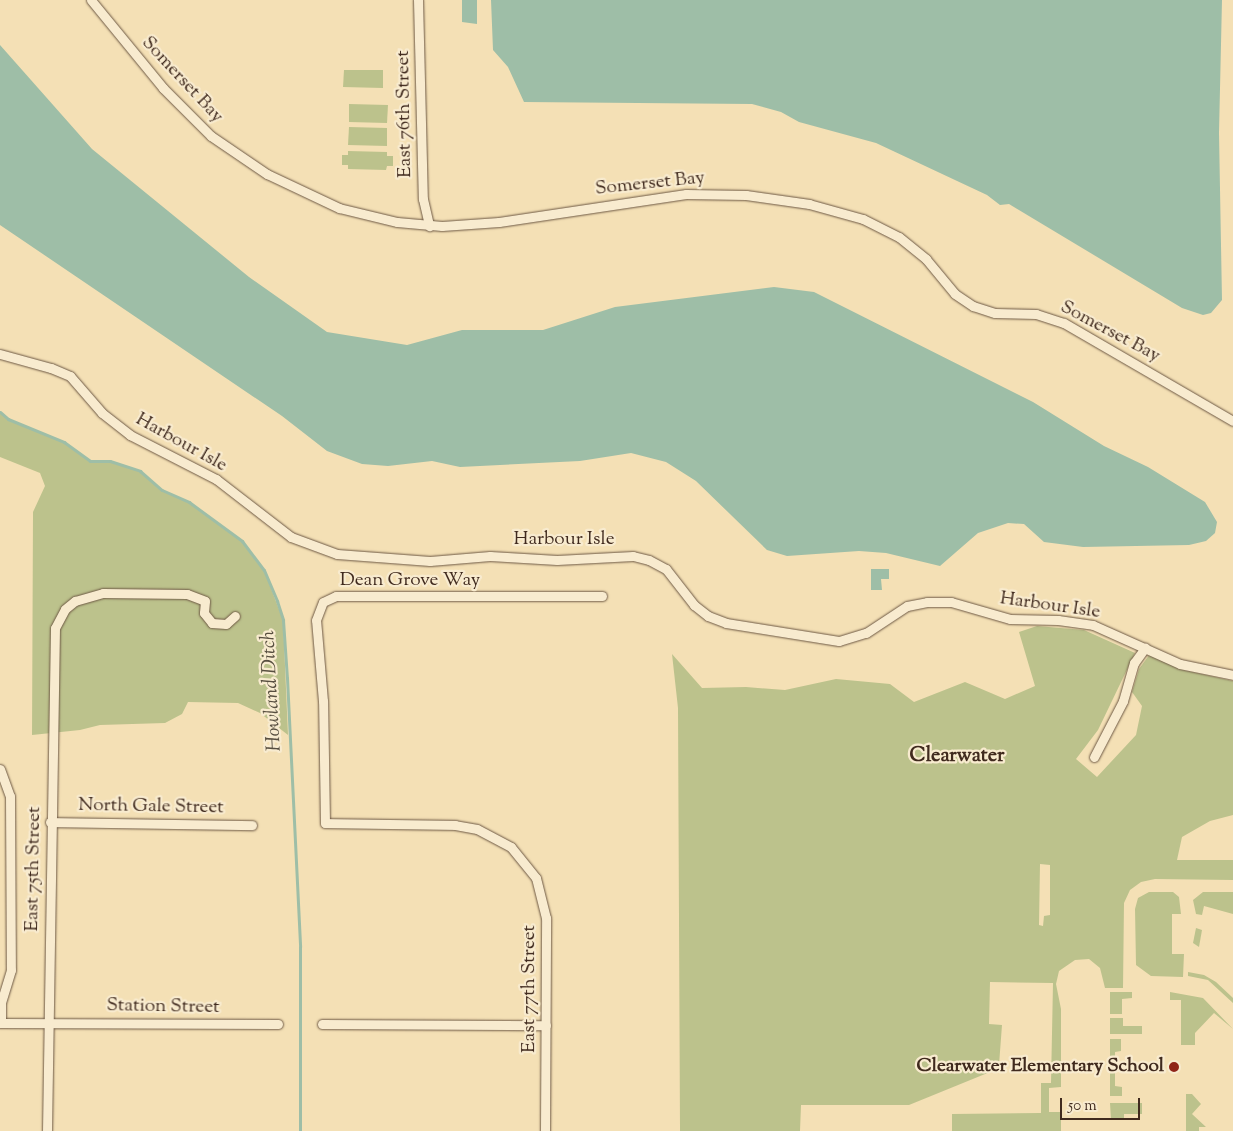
<!DOCTYPE html>
<html>
<head>
<meta charset="utf-8">
<style>
	body { margin:0 }
	#map { position:relative; width:1233px; height:1131px; overflow:hidden; background:#f4e0b5; font-family:"Sorts Mill Goudy",serif }
	div>[style] { position:absolute }
	[style*='--x'] { left:calc(var(--x)*1px); top:calc(var(--y)*1px); width:calc(var(--w)*1px); rotate:calc(var(--a)*1deg) }
	.green>* { inset:0; background:#bcc28c }
	.water>* { inset:0; background:#9ebea7 }
	.stream>* { height:3px; margin:-1.5px; padding:0 1.5px; transform-origin:1.5px; border-radius:1.5px; background:#9ebea7 }
	.roads { filter:drop-shadow(0 0 1px #6d5844) drop-shadow(0 0 1px #6d5844) }
	.street>* { height:9px; margin:-4.5px; padding:0 4.5px; transform-origin:4.5px; border-radius:4.5px; background:#f8ebcf }
	.dots>* { width:14px; height:14px; translate:-50% -50%; box-sizing:border-box; border:2px solid #f8ebcf; border-radius:50% }
	span { translate:-50% -50%; white-space:nowrap; text-align:center; line-height:1.15; -webkit-text-stroke:4.5px #f8ebcf; paint-order:stroke }
	.street-label { font-size:19px; color:#402a1e }
	.poi-label { font-size:19px; color:#402a1e; font-weight:700 }
	.right { translate:-100% -50%; text-align:right }
	.water-label { font-size:20px; color:#584f40; font-style:italic }
	.neighbourhood-label { font-size:20px; color:#402a1e; font-weight:700 }
	.scale { position:absolute; left:1060px; top:1098px; width:80px; height:22px; box-sizing:border-box; border:2px solid #402a1e; border-top:0; padding-left:6px; font-size:15px; line-height:18px; white-space:nowrap; color:#402a1e; -webkit-text-stroke:4px #f8ebcf; paint-order:stroke }
</style>
</head>
<body>
<div id="map">
	<div class="green">
		<i style="clip-path:polygon(344px 70px,383px 70px,383px 88px,343px 87px)"></i>
		<i style="clip-path:polygon(349px 104px,388px 105px,387px 123px,349px 122px)"></i>
		<i style="clip-path:polygon(349px 127px,387px 128px,387px 146px,348px 145px)"></i>
		<i style="clip-path:polygon(348px 151px,387px 152px,387px 156px,393px 156px,393px 166px,387px 166px,386px 170px,348px 169px,348px 165px,342px 165px,342px 155px,348px 155px)"></i>
		<i style="clip-path:polygon(0 412px,8px 419px,64px 442px,90px 461px,110px 461px,140px 471px,162px 490px,189px 502px,242px 541px,264px 570px,283px 620px,288px 735px,260px 713px,238px 703px,188px 702px,182px 714px,165px 723px,100px 725px,80px 730px,32px 735px,33px 512px,45px 486px,40px 473px,0 457px)"></i>
		<i style="clip-path:polygon(evenodd,1037px 626px,1084px 630px,1135px 653px,1098px 730px,1076px 759px,1097px 777px,1136px 735px,1142px 706px,1132px 692px,1139px 669px,1150px 654px,1179px 669px,1233px 681px,1233px 815px,1210px 821px,1182px 837px,1177px 860px,1233px 860px,1233px 880px,1155px 879px,1141px 882px,1130px 890px,1124px 903px,1123px 988px,1105px 988px,1100px 968px,1089px 959px,1075px 960px,1059px 971px,1056px 984px,1061px 1009px,1061px 1087px,1049px 1088px,1049px 1112px,1061px 1112px,1061px 1131px,952px 1131px,952px 1114px,1041px 1113px,1041px 1083px,1051px 1083px,1053px 983px,990px 982px,989px 1024px,1002px 1025px,999px 1065px,990px 1072px,909px 1105px,801px 1105px,800px 1131px,680px 1131px,678px 708px,672px 654px,702px 688px,746px 687px,785px 690px,836px 679px,890px 684px,914px 702px,965px 682px,1005px 699px,1035px 686px,1019px 632px,1037px 626px,1040px 864px,1050px 865px,1050px 915px,1044px 916px,1043px 926px,1039px 925px,1040px 864px)"></i>
		<i style="clip-path:polygon(1149px 892px,1173px 892px,1179px 897px,1181px 914px,1172px 914px,1172px 954px,1184px 954px,1183px 977px,1151px 976px,1136px 965px,1135px 909px,1138px 898px)"></i>
		<i style="clip-path:polygon(1203px 892px,1233px 892px,1233px 914px,1204px 906px,1202px 915px,1196px 914px,1193px 900px)"></i>
		<i style="clip-path:polygon(1196px 928px,1202px 930px,1199px 947px,1193px 943px)"></i>
		<i style="clip-path:polygon(1188px 972px,1204px 975px,1216px 982px,1233px 998px,1233px 1003px,1208px 980px,1188px 976px)"></i>
		<i style="clip-path:polygon(1110px 992px,1132px 992px,1132px 998px,1122px 999px,1122px 1014px,1110px 1014px)"></i>
		<i style="clip-path:polygon(1170px 992px,1203px 998px,1233px 1029px,1214px 1013px,1195px 1033px,1195px 1045px,1181px 1045px,1181px 1000px,1170px 1000px)"></i>
		<i style="clip-path:polygon(1110px 1018px,1123px 1018px,1123px 1026px,1142px 1026px,1142px 1034px,1110px 1034px)"></i>
		<i style="clip-path:polygon(1110px 1039px,1121px 1039px,1121px 1051px,1115px 1052px,1115px 1086px,1122px 1087px,1122px 1096px,1110px 1096px)"></i>
		<i style="clip-path:polygon(1186px 1094px,1192px 1094px,1201px 1104px,1192px 1114px,1206px 1127px,1199px 1127px,1199px 1131px,1186px 1131px)"></i>
		<i style="clip-path:polygon(1110px 1103px,1142px 1103px,1142px 1114px,1124px 1114px,1124px 1119px,1111px 1120px)"></i>
	</div>
	<div class="water">
		<i style="clip-path:polygon(462px 0,477px 0,477px 24px,462px 22px)"></i>
		<i style="clip-path:polygon(491px 0,1222px 0,1219px 133px,1222px 300px,1211px 313px,1203px 315px,1182px 308px,1009px 204px,1000px 205px,987px 195px,876px 143px,799px 122px,781px 112px,752px 104px,524px 102px,508px 67px,493px 50px)"></i>
		<i style="clip-path:polygon(0 45px,92px 149px,249px 277px,327px 332px,407px 345px,462px 330px,543px 330px,615px 307px,774px 287px,814px 292px,1033px 402px,1104px 446px,1148px 467px,1205px 502px,1217px 522px,1215px 533px,1206px 541px,1189px 545px,1083px 547px,1044px 542px,1024px 524px,1008px 523px,978px 533px,940px 566px,886px 553px,859px 551px,787px 556px,767px 550px,696px 481px,666px 462px,631px 453px,580px 461px,460px 467px,432px 461px,388px 466px,362px 464px,327px 451px,282px 416px,0 225px)"></i>
		<i style="clip-path:polygon(871px 569px,889px 569px,889px 579px,881px 579px,882px 590px,871px 590px)"></i>
	</div>
	<div class="stream">
		<i style="--x:0;--y:412;--w:11;--a:41"></i>
		<i style="--x:8;--y:419;--w:61;--a:22.3"></i>
		<i style="--x:64;--y:442;--w:32;--a:36"></i>
		<i style="--x:90;--y:461;--w:20;--a:0"></i>
		<i style="--x:110;--y:461;--w:32;--a:18"></i>
		<i style="--x:140;--y:471;--w:29;--a:41"></i>
		<i style="--x:162;--y:490;--w:30;--a:24"></i>
		<i style="--x:189;--y:502;--w:66;--a:36.3"></i>
		<i style="--x:242;--y:541;--w:36;--a:53"></i>
		<i style="--x:264;--y:570;--w:34;--a:67"></i>
		<i style="--x:277;--y:601;--w:20;--a:72"></i>
		<i style="--x:283;--y:620;--w:58;--a:86.1"></i>
		<i style="--x:287;--y:678;--w:269;--a:87.2"></i>
		<i style="--x:300;--y:947;--w:184;--a:90"></i>
	</div>
	<div class="roads">
		<div class="street">
			<i style="--x:91;--y:0;--w:114;--a:50.7"></i>
			<i style="--x:163;--y:88;--w:68;--a:45"></i>
			<i style="--x:211;--y:136;--w:68;--a:34.2"></i>
			<i style="--x:267;--y:174;--w:80;--a:25.3"></i>
			<i style="--x:339;--y:208;--w:60;--a:13.6"></i>
			<i style="--x:397;--y:222;--w:45;--a:5.1"></i>
			<i style="--x:442;--y:226;--w:57;--a:-4"></i>
			<i style="--x:499;--y:222;--w:189;--a:-8.5"></i>
			<i style="--x:686;--y:194;--w:60;--a:1"></i>
			<i style="--x:746;--y:195;--w:64;--a:8.1"></i>
			<i style="--x:809;--y:204;--w:56;--a:15.5"></i>
			<i style="--x:863;--y:219;--w:40;--a:26.6"></i>
			<i style="--x:899;--y:237;--w:35;--a:39"></i>
			<i style="--x:926;--y:259;--w:45;--a:50.4"></i>
			<i style="--x:955;--y:294;--w:22;--a:34"></i>
			<i style="--x:973;--y:306;--w:23;--a:18"></i>
			<i style="--x:995;--y:313;--w:41;--a:1.4"></i>
			<i style="--x:1036;--y:314;--w:29;--a:18"></i>
			<i style="--x:1064;--y:323;--w:195;--a:30.1"></i>
			<i style="--x:418;--y:0;--w:199;--a:88.6"></i>
			<i style="--x:423;--y:199;--w:28;--a:77"></i>
			<i style="--x:0;--y:354;--w:53;--a:15.4"></i>
			<i style="--x:51;--y:368;--w:21;--a:23"></i>
			<i style="--x:70;--y:376;--w:49;--a:49.1"></i>
			<i style="--x:102;--y:413;--w:36;--a:38"></i>
			<i style="--x:130;--y:435;--w:97;--a:27.1"></i>
			<i style="--x:216;--y:479;--w:95;--a:37.7"></i>
			<i style="--x:291;--y:537;--w:49;--a:20.3"></i>
			<i style="--x:337;--y:554;--w:93;--a:4.3"></i>
			<i style="--x:430;--y:561;--w:60;--a:-4.8"></i>
			<i style="--x:490;--y:556;--w:67;--a:3.4"></i>
			<i style="--x:557;--y:560;--w:76;--a:-3"></i>
			<i style="--x:633;--y:556;--w:16;--a:14"></i>
			<i style="--x:649;--y:560;--w:19;--a:28"></i>
			<i style="--x:666;--y:569;--w:46;--a:52.1"></i>
			<i style="--x:694;--y:605;--w:18;--a:38"></i>
			<i style="--x:708;--y:616;--w:19;--a:21"></i>
			<i style="--x:726;--y:623;--w:114;--a:9.1"></i>
			<i style="--x:839;--y:641;--w:28;--a:-17"></i>
			<i style="--x:866;--y:633;--w:49;--a:-33.4"></i>
			<i style="--x:907;--y:606;--w:20;--a:-11"></i>
			<i style="--x:927;--y:602;--w:24;--a:0"></i>
			<i style="--x:951;--y:602;--w:61;--a:16.1"></i>
			<i style="--x:1010;--y:619;--w:48;--a:1.2"></i>
			<i style="--x:1058;--y:620;--w:35;--a:8"></i>
			<i style="--x:1093;--y:625;--w:95;--a:24.1"></i>
			<i style="--x:1180;--y:664;--w:54;--a:11.7"></i>
			<i style="--x:1094;--y:757;--w:63;--a:-62.6"></i>
			<i style="--x:1123;--y:701;--w:40;--a:-74"></i>
			<i style="--x:1134;--y:663;--w:19;--a:-54"></i>
			<i style="--x:0;--y:769;--w:29;--a:70"></i>
			<i style="--x:10;--y:796;--w:174;--a:89.7"></i>
			<i style="--x:11;--y:970;--w:34;--a:107"></i>
			<i style="--x:1;--y:1002;--w:21;--a:90"></i>
			<i style="--x:50;--y:822;--w:202;--a:0.9"></i>
			<i style="--x:0;--y:1023;--w:278;--a:0.2"></i>
			<i style="--x:322;--y:1024;--w:224;--a:0.3"></i>
			<i style="--x:47;--y:1131;--w:503;--a:-89.09"></i>
			<i style="--x:55;--y:628;--w:21;--a:-62"></i>
			<i style="--x:65;--y:609;--w:13;--a:-39"></i>
			<i style="--x:75;--y:601;--w:29;--a:-16"></i>
			<i style="--x:103;--y:593;--w:84;--a:0.7"></i>
			<i style="--x:187;--y:594;--w:19;--a:21"></i>
			<i style="--x:205;--y:601;--w:12;--a:95"></i>
			<i style="--x:204;--y:613;--w:13;--a:51"></i>
			<i style="--x:212;--y:623;--w:14;--a:4"></i>
			<i style="--x:226;--y:624;--w:12;--a:-42"></i>
			<i style="--x:545;--y:1131;--w:213;--a:-89.7"></i>
			<i style="--x:546;--y:918;--w:41;--a:-104"></i>
			<i style="--x:536;--y:878;--w:40;--a:-129"></i>
			<i style="--x:511;--y:847;--w:38;--a:-152"></i>
			<i style="--x:477;--y:829;--w:22;--a:-170"></i>
			<i style="--x:455;--y:825;--w:130;--a:-179.1"></i>
			<i style="--x:325;--y:823;--w:122;--a:-90.9"></i>
			<i style="--x:323;--y:701;--w:81;--a:-94.9"></i>
			<i style="--x:316;--y:620;--w:19;--a:-69"></i>
			<i style="--x:323;--y:602;--w:14;--a:-25"></i>
			<i style="--x:336;--y:596;--w:266;--a:0"></i>
		</div>
	</div>
	<div class="dots">
		<i style="left:1174px;top:1067px;background:#8f2418"></i>
	</div>
	<div class="street-label">
		<span style="left:182px;top:80px;rotate:47deg">Somerset Bay</span>
		<span style="left:405px;top:114px;rotate:-91deg">East 76th Street</span>
		<span style="left:650px;top:184px;rotate:-6deg">Somerset Bay</span>
		<span style="left:1110px;top:332px;rotate:28deg">Somerset Bay</span>
		<span style="left:181px;top:443px;rotate:29deg">Harbour Isle</span>
		<span style="left:564px;top:540px">Harbour Isle</span>
		<span style="left:410px;top:581px">Dean Grove Way</span>
		<span style="left:1050px;top:606px;rotate:8deg">Harbour Isle</span>
		<span style="left:151px;top:807px;rotate:1deg">North Gale Street</span>
		<span style="left:34px;top:869px;rotate:-89deg">East 75th Street</span>
		<span style="left:530px;top:989px;rotate:-90deg">East 77th Street</span>
		<span style="left:163px;top:1007px;rotate:1deg">Station Street</span>
	</div>
	<div class="poi-label">
		<span class="right" style="left:1164px;top:1067px">Clearwater Elementary School</span>
	</div>
	<div class="water-label">
		<span style="left:272px;top:691px;rotate:-93deg">Howland Ditch</span>
	</div>
	<div class="neighbourhood-label">
		<span style="left:957px;top:756px">Clearwater</span>
	</div>
	<div class="scale">50 m</div>
</div>
</body>
</html>
